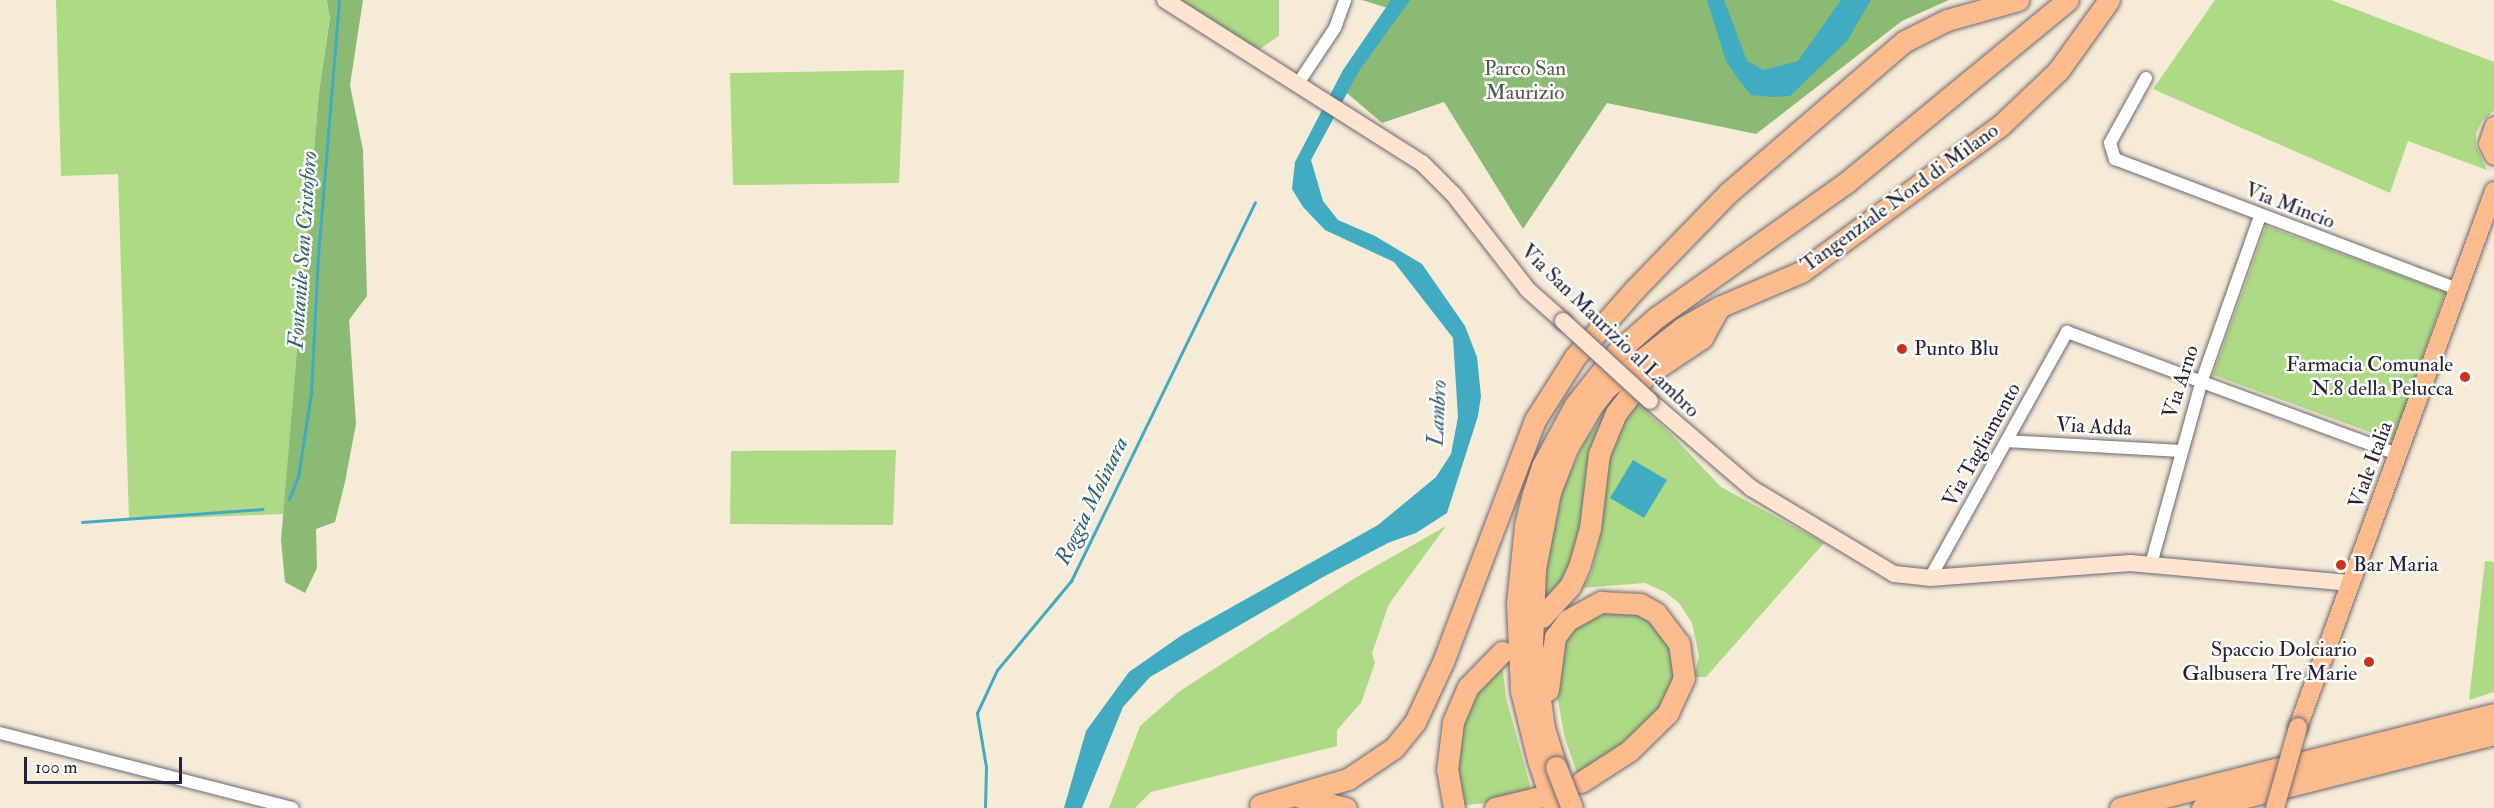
<!DOCTYPE html>
<html>
<head>
<meta charset="utf-8">
<style>
	body { margin:0 }
	#map { position:relative; width:2494px; height:808px; overflow:hidden; background:#f6ebd7; font-family:"IM FELL Double Pica",serif }
	div>[style] { position:absolute }
	[style*='--x'] { left:calc(var(--x)*1px); top:calc(var(--y)*1px); width:calc(var(--w)*1px); rotate:calc(var(--a)*1deg) }
	.green>* { inset:0; background:#aeda86 }
	.forest>* { inset:0; background:#8aba73 }
	.water>* { inset:0; background:#41abc1 }
	.stream>* { height:3px; margin:-1.5px; padding:0 1.5px; transform-origin:1.5px; border-radius:1.5px; background:#41abc1 }
	.roads { filter:drop-shadow(0 0 2px #6c6872) drop-shadow(0 0 2px #6c6872) }
	.street>* { height:12px; margin:-6px; padding:0 6px; transform-origin:6px; border-radius:6px; background:#fff }
	.secondary>* { height:16px; margin:-8px; padding:0 8px; transform-origin:8px; border-radius:8px; background:#fde4d1 }
	.primary>* { height:18px; margin:-9px; padding:0 9px; transform-origin:9px; border-radius:9px; background:#fbbb8d }
	.highway>* { height:21px; margin:-10.5px; padding:0 10.5px; transform-origin:10.5px; border-radius:10.5px; background:#fbbb8d }
	.bridges { filter:drop-shadow(0 0 2px #6c6872) drop-shadow(0 0 2px #6c6872) }
	.secondary-bridge>* { height:16px; margin:-8px; padding:0 8px; transform-origin:8px; border-radius:8px; background:#fde4d1 }
	.primary-bridge>* { height:18px; margin:-9px; padding:0 9px; transform-origin:9px; border-radius:9px; background:#fbbb8d }
	.highway-bridge>* { height:21px; margin:-10.5px; padding:0 10.5px; transform-origin:10.5px; border-radius:10.5px; background:#fbbb8d }
	.dots>* { width:16px; height:16px; translate:-50% -50%; box-sizing:border-box; border:3px solid #fdfcf7; border-radius:50% }
	span { translate:-50% -50%; white-space:nowrap; text-align:center; line-height:1.15; -webkit-text-stroke:5px #fdfcf7; paint-order:stroke }
	.park-label { font-size:21px; color:#4c5952 }
	.street-label { font-size:21px; color:#22223b }
	.poi-label { font-size:21px; color:#22223b }
	.left { translate:0 -50%; text-align:left }
	.right { translate:-100% -50%; text-align:right }
	.water-label { font-size:22px; color:#306077; font-style:italic }
	.scale { position:absolute; left:24px; top:757px; width:158px; height:27px; box-sizing:border-box; border:3px solid #22223b; border-top:0; padding-left:8px; font-size:18px; line-height:21px; white-space:nowrap; color:#22223b; -webkit-text-stroke:4px #fdfcf7; paint-order:stroke }
</style>
</head>
<body>
<div id="map">
	<div class="green">
		<i style="clip-path:polygon(56px 0,332px 0,319px 92px,284px 514px,129px 520px,118px 174px,61px 176px)"></i>
		<i style="clip-path:polygon(1173px 0,1279px 0,1279px 36px,1254px 53px)"></i>
		<i style="clip-path:polygon(2215px 0,2331px 0,2494px 62px,2494px 111px,2482px 121px,2476px 133px,2476px 146px,2487px 170px,2408px 141px,2390px 193px,2153px 89px)"></i>
		<i style="clip-path:polygon(904px 70px,899px 183px,733px 185px,730px 73px)"></i>
		<i style="clip-path:polygon(2266px 226px,2445px 292px,2394px 441px,2213px 375px)"></i>
		<i style="clip-path:polygon(1622px 389px,1567px 575px,1543px 606px,1546px 564px,1563px 488px,1585px 441px)"></i>
		<i style="clip-path:polygon(1637px 404px,1669px 432px,1721px 487px,1824px 543px,1706px 677px,1694px 677px,1699px 656px,1692px 623px,1679px 603px,1665px 592px,1645px 583px,1582px 588px,1591px 574px,1600px 538px,1604px 472px,1615px 435px)"></i>
		<i style="clip-path:polygon(896px 450px,893px 525px,730px 524px,731px 451px)"></i>
		<i style="clip-path:polygon(1446px 526px,1389px 604px,1372px 653px,1375px 663px,1361px 703px,1337px 730px,1337px 746px,1151px 792px,1135px 808px,1109px 808px,1140px 726px,1180px 691px,1355px 578px)"></i>
		<i style="clip-path:polygon(2485px 561px,2494px 562px,2494px 692px,2469px 700px)"></i>
		<i style="clip-path:polygon(1632px 610px,1667px 632px,1677px 689px,1624px 750px,1577px 773px,1565px 739px,1554px 679px,1560px 640px,1591px 613px)"></i>
		<i style="clip-path:polygon(1502px 663px,1506px 697px,1532px 793px,1515px 800px,1457px 806px,1452px 786px,1464px 707px)"></i>
	</div>
	<div class="forest">
		<i style="clip-path:polygon(327px 0,363px 0,350px 85px,363px 150px,367px 296px,349px 320px,356px 424px,345px 482px,335px 522px,316px 529px,317px 568px,305px 593px,285px 582px,281px 540px,319px 92px,330px 17px)"></i>
		<i style="clip-path:polygon(1362px 0,1949px 0,1902px 21px,1756px 134px,1607px 103px,1523px 229px,1444px 102px,1382px 123px,1340px 87px,1391px 9px)"></i>
	</div>
	<div class="water">
		<i style="clip-path:polygon(1391px 0,1410px 0,1359px 71px,1311px 160px,1323px 201px,1338px 220px,1375px 236px,1422px 264px,1465px 326px,1477px 357px,1481px 396px,1478px 416px,1447px 513px,1416px 533px,1390px 542px,1323px 577px,1150px 677px,1123px 707px,1082px 808px,1064px 808px,1086px 731px,1129px 672px,1182px 635px,1378px 525px,1436px 477px,1451px 454px,1458px 417px,1453px 338px,1394px 262px,1325px 230px,1303px 207px,1292px 189px,1295px 162px,1343px 70px)"></i>
		<i style="clip-path:polygon(1707px 0,1724px 0,1747px 61px,1764px 70px,1798px 61px,1841px 0,1871px 0,1847px 41px,1790px 96px,1772px 97px,1751px 95px,1738px 79px,1726px 61px)"></i>
		<i style="clip-path:polygon(1633px 460px,1667px 480px,1644px 518px,1610px 498px)"></i>
	</div>
	<div class="stream">
		<i style="--x:289;--y:499;--w:24;--a:-68"></i>
		<i style="--x:298;--y:477;--w:85;--a:-81.2"></i>
		<i style="--x:311;--y:393;--w:137;--a:-87.1"></i>
		<i style="--x:318;--y:256;--w:257;--a:-85.3"></i>
		<i style="--x:82;--y:522;--w:181;--a:-4.1"></i>
		<i style="--x:985;--y:808;--w:41;--a:-88.6"></i>
		<i style="--x:986;--y:767;--w:55;--a:-99.5"></i>
		<i style="--x:977;--y:713;--w:47;--a:-65.1"></i>
		<i style="--x:997;--y:670;--w:116;--a:-50.3"></i>
		<i style="--x:1071;--y:581;--w:421;--a:-64.1"></i>
	</div>
	<div class="roads">
		<div class="street">
			<i style="--x:2146;--y:78;--w:74;--a:119"></i>
			<i style="--x:2110;--y:143;--w:17;--a:73"></i>
			<i style="--x:2115;--y:159;--w:369;--a:20.8"></i>
			<i style="--x:1299;--y:82;--w:65;--a:-56.3"></i>
			<i style="--x:1335;--y:28;--w:30;--a:-70"></i>
			<i style="--x:2007;--y:441;--w:173;--a:3.3"></i>
			<i style="--x:2151;--y:564;--w:191;--a:-74.5"></i>
			<i style="--x:2202;--y:380;--w:174;--a:-70.5"></i>
			<i style="--x:1930;--y:578;--w:282;--a:-60.9"></i>
			<i style="--x:2067;--y:332;--w:354;--a:20.3"></i>
			<i style="--x:0;--y:733;--w:302;--a:14.4"></i>
		</div>
		<div class="secondary">
			<i style="--x:1165;--y:0;--w:304;--a:32.4"></i>
			<i style="--x:1422;--y:163;--w:45;--a:45"></i>
			<i style="--x:1454;--y:195;--w:120;--a:52.1"></i>
			<i style="--x:1528;--y:290;--w:47;--a:41.5"></i>
			<i style="--x:1650;--y:401;--w:133;--a:40.7"></i>
			<i style="--x:1751;--y:488;--w:167;--a:31"></i>
			<i style="--x:1894;--y:574;--w:36;--a:6"></i>
			<i style="--x:1930;--y:578;--w:201;--a:-4.3"></i>
			<i style="--x:2130;--y:563;--w:222;--a:5.2"></i>
		</div>
		<div class="primary">
			<i style="--x:2494;--y:126;--w:19;--a:108"></i>
			<i style="--x:2488;--y:144;--w:13;--a:63"></i>
			<i style="--x:2298;--y:727;--w:571;--a:-69.91"></i>
		</div>
		<div class="highway">
			<i style="--x:1542;--y:617;--w:42;--a:-47.9"></i>
			<i style="--x:1570;--y:586;--w:21;--a:-65"></i>
			<i style="--x:1579;--y:567;--w:41;--a:-74.2"></i>
			<i style="--x:1590;--y:528;--w:75;--a:-83.1"></i>
			<i style="--x:1599;--y:454;--w:44;--a:-67.5"></i>
			<i style="--x:1616;--y:413;--w:47;--a:-51.9"></i>
			<i style="--x:1645;--y:376;--w:69;--a:-33.7"></i>
			<i style="--x:1702;--y:338;--w:35;--a:-61"></i>
			<i style="--x:1548;--y:690;--w:53;--a:-82.5"></i>
			<i style="--x:1555;--y:637;--w:21;--a:-53"></i>
			<i style="--x:1568;--y:620;--w:38;--a:-29"></i>
			<i style="--x:1601;--y:602;--w:39;--a:3"></i>
			<i style="--x:1640;--y:604;--w:18;--a:29"></i>
			<i style="--x:1656;--y:613;--w:38;--a:53"></i>
			<i style="--x:1679;--y:643;--w:35;--a:82"></i>
			<i style="--x:1684;--y:678;--w:38;--a:115"></i>
			<i style="--x:1668;--y:713;--w:54;--a:135.7"></i>
			<i style="--x:1629;--y:751;--w:57;--a:147.1"></i>
			<i style="--x:1556;--y:767;--w:41;--a:-107.1"></i>
			<i style="--x:1544;--y:728;--w:85;--a:-98.1"></i>
			<i style="--x:1532;--y:644;--w:75;--a:-87.7"></i>
			<i style="--x:1535;--y:569;--w:78;--a:-79"></i>
			<i style="--x:1550;--y:492;--w:47;--a:-68.9"></i>
			<i style="--x:1567;--y:448;--w:49;--a:-59.2"></i>
			<i style="--x:1592;--y:406;--w:23;--a:-52"></i>
			<i style="--x:1606;--y:388;--w:97;--a:-38.3"></i>
			<i style="--x:1682;--y:328;--w:43;--a:-29.6"></i>
			<i style="--x:1719;--y:307;--w:89;--a:-23.1"></i>
			<i style="--x:1801;--y:272;--w:247;--a:-36.3"></i>
			<i style="--x:2000;--y:126;--w:80;--a:-43.5"></i>
			<i style="--x:2058;--y:71;--w:87;--a:-54.3"></i>
			<i style="--x:1300;--y:797;--w:47;--a:13.4"></i>
			<i style="--x:1260;--y:805;--w:92;--a:-16.5"></i>
			<i style="--x:1348;--y:779;--w:55;--a:-34"></i>
			<i style="--x:1394;--y:748;--w:33;--a:-51"></i>
			<i style="--x:1415;--y:722;--w:66;--a:-65"></i>
			<i style="--x:1443;--y:662;--w:259;--a:-69.2"></i>
			<i style="--x:1535;--y:420;--w:75;--a:-57.6"></i>
			<i style="--x:1575;--y:357;--w:91;--a:-48.6"></i>
			<i style="--x:1635;--y:289;--w:134;--a:-45.9"></i>
			<i style="--x:1728;--y:193;--w:233;--a:-40.7"></i>
			<i style="--x:1905;--y:41;--w:47;--a:-26.6"></i>
			<i style="--x:1947;--y:20;--w:74;--a:-15.7"></i>
			<i style="--x:1454;--y:808;--w:39;--a:-100"></i>
			<i style="--x:1447;--y:770;--w:48;--a:-82.9"></i>
			<i style="--x:1453;--y:722;--w:38;--a:-67"></i>
			<i style="--x:1468;--y:687;--w:49;--a:-45.8"></i>
			<i style="--x:1495;--y:808;--w:43;--a:-13.4"></i>
			<i style="--x:1554;--y:808;--w:51;--a:-108.4"></i>
			<i style="--x:1538;--y:760;--w:71;--a:-103.8"></i>
			<i style="--x:1521;--y:691;--w:88;--a:-92.6"></i>
			<i style="--x:1517;--y:603;--w:78;--a:-84.1"></i>
			<i style="--x:1525;--y:525;--w:32;--a:-76"></i>
			<i style="--x:1533;--y:494;--w:29;--a:-72"></i>
			<i style="--x:1542;--y:466;--w:69;--a:-61.6"></i>
			<i style="--x:1575;--y:405;--w:66;--a:-51.7"></i>
			<i style="--x:1616;--y:353;--w:55;--a:-41.3"></i>
			<i style="--x:1657;--y:317;--w:233;--a:-35.4"></i>
			<i style="--x:1847;--y:182;--w:286;--a:-39.5"></i>
			<i style="--x:2120;--y:808;--w:386;--a:-14.1"></i>
			<i style="--x:2202;--y:808;--w:301;--a:-14.2"></i>
		</div>
	</div>
	<div class="bridges">
		<div class="secondary-bridge">
			<i style="--x:1563;--y:321;--w:118;--a:42.6"></i>
		</div>
		<div class="primary-bridge">
			<i style="--x:2275;--y:808;--w:84;--a:-74.1"></i>
		</div>
		<div class="highway-bridge">
			<i style="--x:1556;--y:767;--w:44;--a:68.7"></i>
		</div>
	</div>
	<div class="dots">
		<i style="left:1902px;top:349px;background:#c8321e"></i>
		<i style="left:2465px;top:377px;background:#c8321e"></i>
		<i style="left:2341px;top:565px;background:#c8321e"></i>
		<i style="left:2369px;top:662px;background:#c8321e"></i>
	</div>
	<div class="park-label">
		<span style="left:1525px;top:81px">Parco San<br>Maurizio</span>
	</div>
	<div class="street-label">
		<span style="left:1900px;top:198px;rotate:-36deg">Tangenziale Nord di Milano</span>
		<span style="left:2290px;top:206px;rotate:21deg">Via Mincio</span>
		<span style="left:1610px;top:331px;rotate:44deg">Via San Maurizio al Lambro</span>
		<span style="left:2181px;top:382px;rotate:-72deg">Via Arno</span>
		<span style="left:2094px;top:427px;rotate:3deg">Via Adda</span>
		<span style="left:1982px;top:445px;rotate:-61deg">Via Tagliamento</span>
		<span style="left:2371px;top:465px;rotate:-70deg">Viale Italia</span>
	</div>
	<div class="poi-label">
		<span class="left" style="left:1914px;top:349px">Punto Blu</span>
		<span class="right" style="left:2453px;top:377px">Farmacia Comunale<br>N.8 della Pelucca</span>
		<span class="left" style="left:2353px;top:565px">Bar Maria</span>
		<span class="right" style="left:2357px;top:662px">Spaccio Dolciario<br>Galbusera Tre Marie</span>
	</div>
	<div class="water-label">
		<span style="left:303px;top:250px;rotate:-86deg">Fontanile San Cristoforo</span>
		<span style="left:1438px;top:413px;rotate:-87deg">Lambro</span>
		<span style="left:1092px;top:501px;rotate:-64deg">Roggia Molinara</span>
	</div>
	<div class="scale">100 m</div>
</div>
</body>
</html>
